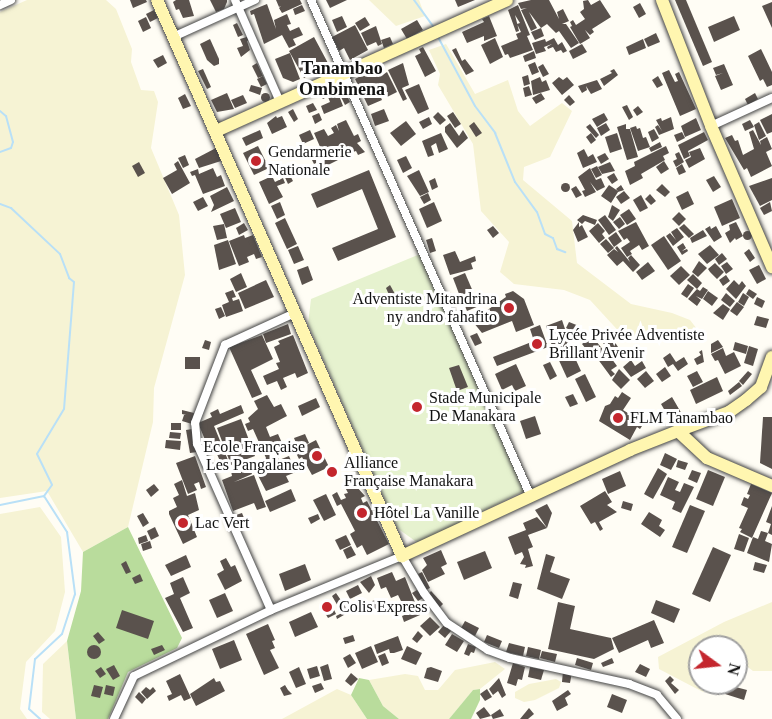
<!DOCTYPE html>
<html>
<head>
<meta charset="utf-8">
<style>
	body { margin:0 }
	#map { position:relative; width:772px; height:719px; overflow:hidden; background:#fffdf5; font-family:"Times New Roman",serif }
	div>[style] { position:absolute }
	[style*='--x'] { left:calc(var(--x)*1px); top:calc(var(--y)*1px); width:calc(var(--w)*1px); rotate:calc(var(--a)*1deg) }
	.farmland>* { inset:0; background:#f6f3d4 }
	.forest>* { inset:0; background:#b9dc9c }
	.pitch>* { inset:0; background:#e6f2cf }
	.stream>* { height:2px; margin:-1px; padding:0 1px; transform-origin:1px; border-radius:1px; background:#b9e0f7 }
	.building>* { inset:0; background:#5a524d }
	.round { border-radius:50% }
	.roads { filter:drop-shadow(0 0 2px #444) drop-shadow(0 0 2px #444) }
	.street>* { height:8px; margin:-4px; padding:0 4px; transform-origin:4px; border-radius:4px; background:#fff }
	.secondary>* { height:12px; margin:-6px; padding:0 6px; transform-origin:6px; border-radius:6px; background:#fff6b0 }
	.dots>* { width:16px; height:16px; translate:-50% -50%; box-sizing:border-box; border:3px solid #fff; border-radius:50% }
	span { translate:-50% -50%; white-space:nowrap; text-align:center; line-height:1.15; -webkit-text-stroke:6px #fff; paint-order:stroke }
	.poi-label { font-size:16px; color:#111 }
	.left { translate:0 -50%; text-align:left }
	.right { translate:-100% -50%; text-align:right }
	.neighbourhood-label { font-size:18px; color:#111; font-weight:700 }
	.north { position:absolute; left:688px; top:635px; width:60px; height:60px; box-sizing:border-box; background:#fff; border:2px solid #a0a0a0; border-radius:50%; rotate:105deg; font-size:16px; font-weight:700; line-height:24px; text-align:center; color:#111 }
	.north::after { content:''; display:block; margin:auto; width:21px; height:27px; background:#c4262e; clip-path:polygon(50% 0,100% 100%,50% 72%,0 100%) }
</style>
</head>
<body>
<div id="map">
	<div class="farmland">
		<i style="clip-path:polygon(27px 0,106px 0,116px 9px,132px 49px,131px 62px,141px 90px,154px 91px,158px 102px,151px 148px,179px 215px,185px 275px,154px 388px,153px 422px,128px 527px,83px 552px,47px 491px,0 498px,0 12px)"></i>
		<i style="clip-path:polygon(369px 0,419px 0,425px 16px,396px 26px)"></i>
		<i style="clip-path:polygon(446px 44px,475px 94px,508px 80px,518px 111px,530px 126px,562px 103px,572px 111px,550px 157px,524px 167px,523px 180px,572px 221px,577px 263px,631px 304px,672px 313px,690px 320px,697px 329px,694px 340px,624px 337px,590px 300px,564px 290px,514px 284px,500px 272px,509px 242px,481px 211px,473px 144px,438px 85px,440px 74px,429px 50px)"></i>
		<i style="clip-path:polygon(40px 507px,61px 537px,65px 592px,55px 631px,26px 662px,20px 709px,27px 719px,0 719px,0 514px)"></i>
		<i style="clip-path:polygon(772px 602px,772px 671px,753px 671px,736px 658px,736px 647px,700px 647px,700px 683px,711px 683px,711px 686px,703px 692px,659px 669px,658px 657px,724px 622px)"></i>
		<i style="clip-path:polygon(67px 641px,76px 719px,50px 719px,42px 712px,43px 664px)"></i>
		<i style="clip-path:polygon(495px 662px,505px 669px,480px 689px,473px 690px,449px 719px,399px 719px,383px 706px,369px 680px,405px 674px,418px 676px,425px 690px,438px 690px,455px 670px)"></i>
		<i style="clip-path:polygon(556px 679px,561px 682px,559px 688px,535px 700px,524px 702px,515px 698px,515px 692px,529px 684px)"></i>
		<i style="clip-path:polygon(337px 689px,351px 695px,367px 719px,282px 719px)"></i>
	</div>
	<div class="forest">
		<i style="clip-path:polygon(128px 527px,182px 638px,177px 648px,128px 672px,108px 719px,76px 719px,67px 641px,81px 591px,83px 552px)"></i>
		<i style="clip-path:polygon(359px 678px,369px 680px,383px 706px,399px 719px,367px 719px,351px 695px)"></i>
		<i style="clip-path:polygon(480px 689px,480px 700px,471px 719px,449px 719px,473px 690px)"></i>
	</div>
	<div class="pitch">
		<i style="clip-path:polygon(425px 252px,524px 491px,418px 543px,397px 528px,308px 324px,311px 299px)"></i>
	</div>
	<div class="stream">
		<i style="--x:414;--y:0;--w:36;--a:54"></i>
		<i style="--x:438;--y:37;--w:78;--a:61.8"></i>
		<i style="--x:475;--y:106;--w:34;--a:53"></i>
		<i style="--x:495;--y:133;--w:53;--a:67.8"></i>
		<i style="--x:515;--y:182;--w:37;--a:54"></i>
		<i style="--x:537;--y:212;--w:23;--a:70"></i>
		<i style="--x:545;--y:234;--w:9;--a:27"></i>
		<i style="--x:553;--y:238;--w:12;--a:70"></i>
		<i style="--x:557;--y:249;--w:9;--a:21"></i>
		<i style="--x:0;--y:111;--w:8;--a:40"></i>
		<i style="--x:6;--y:116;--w:27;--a:75"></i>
		<i style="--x:13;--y:142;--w:6;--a:108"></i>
		<i style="--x:11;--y:148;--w:12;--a:160"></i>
		<i style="--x:0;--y:204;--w:12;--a:20"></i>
		<i style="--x:11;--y:208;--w:67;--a:43.2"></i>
		<i style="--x:60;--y:254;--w:26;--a:69"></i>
		<i style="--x:69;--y:278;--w:6;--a:39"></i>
		<i style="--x:74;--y:282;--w:127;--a:94.5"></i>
		<i style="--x:64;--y:409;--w:52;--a:121"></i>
		<i style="--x:37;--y:454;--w:34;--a:64"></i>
		<i style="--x:52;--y:485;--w:14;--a:126"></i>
		<i style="--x:44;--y:496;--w:43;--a:57.4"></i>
		<i style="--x:67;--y:532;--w:63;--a:82.6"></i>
		<i style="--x:75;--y:594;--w:42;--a:108"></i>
		<i style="--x:62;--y:634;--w:37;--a:137"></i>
		<i style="--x:35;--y:659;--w:50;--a:96.8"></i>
		<i style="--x:29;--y:709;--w:15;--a:42"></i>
		<i style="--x:0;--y:505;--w:45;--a:-11.6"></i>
	</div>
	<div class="building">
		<i style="clip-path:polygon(130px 0,146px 0,147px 2px,133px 8px)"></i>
		<i style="clip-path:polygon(176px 0,189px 0,194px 16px,183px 18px,179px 9px,176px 10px,173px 2px)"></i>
		<i style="clip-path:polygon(210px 0,227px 0,227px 2px,224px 9px,216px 12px)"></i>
		<i style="clip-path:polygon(276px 0,300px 0,302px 4px,282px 13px,279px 8px,281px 6px,279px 7px)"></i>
		<i style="clip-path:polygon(326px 0,347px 0,330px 8px)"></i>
		<i style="clip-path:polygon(455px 0,475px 0,458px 7px)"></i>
		<i style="clip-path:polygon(531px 0,549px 0,559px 19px,557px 12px,563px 9px,569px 21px,562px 24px,566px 24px,579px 43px,571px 48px,559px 31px,556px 33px,547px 24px,541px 28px,529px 12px,537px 28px,531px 31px,521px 10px,527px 8px,521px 9px,518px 3px)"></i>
		<i style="clip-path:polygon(588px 0,591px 5px,600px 0,611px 17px,592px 29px,594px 32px,590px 35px,585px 30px,590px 38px,580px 44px,570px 27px,572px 26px,570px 22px,573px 20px,576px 25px,585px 19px,580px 12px,584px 9px,583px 1px)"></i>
		<i style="clip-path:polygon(675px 0,686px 0,712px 62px,703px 66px)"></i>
		<i style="clip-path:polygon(772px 2px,772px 28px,762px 6px)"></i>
		<i style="clip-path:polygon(640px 3px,646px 14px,639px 18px,633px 7px)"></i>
		<i style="clip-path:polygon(267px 4px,276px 29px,274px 20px,287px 14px,291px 24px,287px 25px,290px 31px,299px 27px,303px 35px,293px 39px,296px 45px,289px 48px,282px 35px,264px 44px,254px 14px,251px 15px,250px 11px)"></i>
		<i style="clip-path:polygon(302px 5px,305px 11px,295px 15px,293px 9px)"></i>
		<i style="clip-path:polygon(518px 5px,530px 35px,527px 36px,533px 50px,510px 58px,508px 54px,505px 55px,501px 46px,518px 39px,516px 34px,521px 32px,517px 24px,520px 23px,515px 15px,519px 31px,516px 32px,508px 10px)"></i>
		<i style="clip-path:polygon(154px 10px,158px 18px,150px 22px,146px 14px)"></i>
		<i style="clip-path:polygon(342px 16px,347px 27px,337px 32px,332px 20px)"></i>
		<i style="clip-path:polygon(489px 16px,497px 36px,484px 41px,484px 36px,467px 43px,462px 32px,484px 22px,482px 19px)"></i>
		<i style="clip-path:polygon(734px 16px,740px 30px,714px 42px,708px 27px)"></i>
		<i style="clip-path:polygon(146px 17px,151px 28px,143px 32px,138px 21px)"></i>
		<i style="clip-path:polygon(365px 17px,370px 25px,360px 31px,355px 23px)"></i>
		<i style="clip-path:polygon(417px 20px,423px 30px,407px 39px,401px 29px)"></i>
		<i style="clip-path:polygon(237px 23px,243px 35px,238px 37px,233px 25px)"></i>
		<i style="clip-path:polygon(355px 25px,368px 50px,350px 60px,344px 48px,339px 51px,332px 37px)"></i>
		<i style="clip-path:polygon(376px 26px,382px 44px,378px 46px,376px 42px,367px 46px,361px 33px)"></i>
		<i style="clip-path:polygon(541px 28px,544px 36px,535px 40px,531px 32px)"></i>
		<i style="clip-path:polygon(656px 33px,660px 42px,648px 47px,644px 39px)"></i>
		<i style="clip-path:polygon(250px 36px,252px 39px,247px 41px,250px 50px,241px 57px,237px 48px,243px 46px,240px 39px)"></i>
		<i style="clip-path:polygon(314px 37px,329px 65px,318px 70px,320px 75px,315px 77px,313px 73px,304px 78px,289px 51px)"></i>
		<i style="clip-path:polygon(390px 37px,393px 44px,384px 48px,381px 40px)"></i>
		<i style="clip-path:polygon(495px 38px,503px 57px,490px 64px,481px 45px)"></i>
		<i style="clip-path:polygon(554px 38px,558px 45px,562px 42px,567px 51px,563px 53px,561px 50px,556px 52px,553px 47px,548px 49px,547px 47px,552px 44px,544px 47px,546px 51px,536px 54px,532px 43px,545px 39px,546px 42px)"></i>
		<i style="clip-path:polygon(210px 39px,219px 59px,219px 64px,214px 66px,207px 60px,200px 44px)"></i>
		<i style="clip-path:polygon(643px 39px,646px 48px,629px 55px,626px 47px)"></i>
		<i style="clip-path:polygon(582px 44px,587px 52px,573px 59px,569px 51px)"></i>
		<i style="clip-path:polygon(423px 47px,436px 71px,425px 77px,415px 56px,421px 53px,419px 49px)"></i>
		<i style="clip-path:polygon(456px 48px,462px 61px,465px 59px,474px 71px,466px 75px,452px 50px)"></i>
		<i style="clip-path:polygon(761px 49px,772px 72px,772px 85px,767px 87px,763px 79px,760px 81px,748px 56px)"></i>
		<i style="clip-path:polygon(534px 51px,536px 58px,525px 62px,523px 56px)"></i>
		<i style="clip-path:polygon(290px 53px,300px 79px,293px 82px,283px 78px,275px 59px)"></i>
		<i style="clip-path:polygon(163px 55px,167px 63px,158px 68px,153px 60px)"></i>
		<i style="clip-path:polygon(535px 62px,539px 72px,532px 75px,528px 65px)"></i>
		<i style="clip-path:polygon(257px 63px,263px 76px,258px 78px,252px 66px)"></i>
		<i style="clip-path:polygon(403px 63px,409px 85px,402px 88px,407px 99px,403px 101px,388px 70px)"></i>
		<i style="clip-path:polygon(543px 64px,549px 74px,543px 77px,538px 67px)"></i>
		<i style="clip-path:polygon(724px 64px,733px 85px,721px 90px,715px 76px,723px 73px,716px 75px,713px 68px)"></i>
		<i style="clip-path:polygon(380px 66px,384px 74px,387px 72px,397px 92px,387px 97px,384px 90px,379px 93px,382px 100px,368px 106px,355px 79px)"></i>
		<i style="clip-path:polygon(203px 69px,211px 87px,207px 89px,198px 71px)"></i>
		<i style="clip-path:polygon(614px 69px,618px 75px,604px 86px,600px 79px,612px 73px,610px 71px)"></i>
		<i style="clip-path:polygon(669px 70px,675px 82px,678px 81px,675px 74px,679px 72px,696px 109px,680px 116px,662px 73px)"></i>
		<i style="clip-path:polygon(528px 75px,530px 84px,524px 86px,522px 77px)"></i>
		<i style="clip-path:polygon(263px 76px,267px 84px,261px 87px,257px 79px)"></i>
		<i style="clip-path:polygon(658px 76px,663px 85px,657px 88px,652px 80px)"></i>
		<i style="clip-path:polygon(540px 77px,542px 82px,546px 80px,550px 90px,533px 95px,531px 81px)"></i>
		<i style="clip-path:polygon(559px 77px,563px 80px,567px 77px,574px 85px,562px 95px,552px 83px)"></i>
		<i style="clip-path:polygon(597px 80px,602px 89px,591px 94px,586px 86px,587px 90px,582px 93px,578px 86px)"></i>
		<i style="clip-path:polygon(419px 84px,429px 109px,418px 114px,405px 90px)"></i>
		<i style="clip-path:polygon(251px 85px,262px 88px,260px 95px,249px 91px)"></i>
		<i style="clip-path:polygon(529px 86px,532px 95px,525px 97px,523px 88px)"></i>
		<i style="clip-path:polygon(331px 89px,333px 94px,323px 99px,320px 95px)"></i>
		<i style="clip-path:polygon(345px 92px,350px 102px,345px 105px,340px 95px)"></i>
		<i class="round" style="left:260.5px;top:92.5px;width:9px;height:9px"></i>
		<i style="clip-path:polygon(227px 93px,234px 109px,217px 112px,211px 100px)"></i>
		<i style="clip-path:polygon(338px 93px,343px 106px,324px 114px,321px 106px,330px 102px,328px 97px)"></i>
		<i style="clip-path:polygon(541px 93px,545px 99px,536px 104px,532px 98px)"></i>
		<i style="clip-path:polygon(755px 93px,758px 99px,748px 105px,745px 99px)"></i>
		<i style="clip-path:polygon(185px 94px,191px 106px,183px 109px,178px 98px)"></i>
		<i style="clip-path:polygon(243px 95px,247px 103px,235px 108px,231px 100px)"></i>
		<i style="clip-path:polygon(569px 95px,575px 102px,570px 106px,564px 100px)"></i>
		<i style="clip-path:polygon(313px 103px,317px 110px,309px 113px,306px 106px)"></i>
		<i style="clip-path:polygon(627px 105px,633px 117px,629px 120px,622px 107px)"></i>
		<i style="clip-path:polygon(638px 106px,643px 112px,637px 116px,633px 110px)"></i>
		<i style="clip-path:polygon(293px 109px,298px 119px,294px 122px,288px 112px)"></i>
		<i style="clip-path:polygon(384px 109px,389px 121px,375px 126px,371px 114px)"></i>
		<i style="clip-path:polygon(438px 112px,446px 120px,440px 125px,433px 117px)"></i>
		<i style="clip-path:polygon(453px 112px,461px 124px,455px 128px,447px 116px)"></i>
		<i style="clip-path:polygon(319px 113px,322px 120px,315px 124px,312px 116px)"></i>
		<i style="clip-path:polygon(604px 113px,608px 120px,597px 127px,592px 119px)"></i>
		<i style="clip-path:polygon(772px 114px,772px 132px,767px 134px,760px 120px)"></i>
		<i style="clip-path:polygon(276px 116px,277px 118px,282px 116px,287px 127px,272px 134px,267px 123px)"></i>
		<i style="clip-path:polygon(429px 117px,432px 124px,423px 129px,419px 122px)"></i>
		<i style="clip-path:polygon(671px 117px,674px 129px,659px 135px,655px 127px,658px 125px,662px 131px,656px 120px,661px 118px,662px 121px)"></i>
		<i style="clip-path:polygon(696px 118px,701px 130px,685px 137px,681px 126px)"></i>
		<i style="clip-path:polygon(346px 120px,354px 136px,358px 134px,361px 141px,357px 143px,365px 152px,358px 155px,356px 151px,350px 153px,347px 147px,335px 153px,338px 160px,328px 165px,330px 168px,319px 175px,315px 167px,321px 165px,318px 159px,324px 156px,314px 133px,324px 129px,328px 136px,334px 133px,331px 128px,336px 125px,339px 131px,337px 124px)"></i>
		<i style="clip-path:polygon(750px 120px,754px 127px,745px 131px,742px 124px)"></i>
		<i style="clip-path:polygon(406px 121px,416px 134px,401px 146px,390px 133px)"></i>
		<i style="clip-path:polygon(474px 122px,482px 133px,476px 137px,469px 126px)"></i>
		<i style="clip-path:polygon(759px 122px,766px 136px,759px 140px,754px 125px)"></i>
		<i style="clip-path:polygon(450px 123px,459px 136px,463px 130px,468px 138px,457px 148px,445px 132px,445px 127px)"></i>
		<i style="clip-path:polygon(606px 123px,610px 130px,601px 136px,597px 128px)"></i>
		<i style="clip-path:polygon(590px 124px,599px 135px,596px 138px,586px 127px)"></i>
		<i style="clip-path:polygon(626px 124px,626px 129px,630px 129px,638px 157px,627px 160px,617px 127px)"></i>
		<i style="clip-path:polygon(636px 126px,637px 129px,640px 128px,643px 138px,646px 137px,650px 147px,638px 151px,630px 128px)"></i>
		<i style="clip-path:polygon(654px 129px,659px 138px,652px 142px,648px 132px)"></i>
		<i style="clip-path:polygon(260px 130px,263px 138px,246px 146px,242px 138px)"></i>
		<i style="clip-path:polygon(310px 130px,314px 139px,303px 144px,299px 135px)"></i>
		<i style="clip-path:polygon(753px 130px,761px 145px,760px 141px,767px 137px,772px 149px,766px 152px,772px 166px,751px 177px,747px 168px,744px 170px,725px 138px,732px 135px,735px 141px,738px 140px,743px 155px,754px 149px,749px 132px)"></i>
		<i style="clip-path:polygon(682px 132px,685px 138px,677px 142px,674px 135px)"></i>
		<i style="clip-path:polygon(704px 132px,708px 140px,688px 151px,690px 156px,684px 159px,678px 145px)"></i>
		<i style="clip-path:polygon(441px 133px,448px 149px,439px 153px,436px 143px,431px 146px,434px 155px,428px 157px,422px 141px)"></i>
		<i style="clip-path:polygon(591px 133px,596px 140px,591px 144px,586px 137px)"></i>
		<i style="clip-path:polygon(617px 133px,622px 149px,610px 153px,605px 137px)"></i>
		<i style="clip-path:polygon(660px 142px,662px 147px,651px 152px,649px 148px)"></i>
		<i style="clip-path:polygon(258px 146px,269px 168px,254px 175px,243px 153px)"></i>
		<i style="clip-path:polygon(666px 146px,669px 153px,663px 156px,665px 160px,641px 174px,643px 178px,630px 185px,625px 171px,635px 166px,634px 162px)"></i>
		<i style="clip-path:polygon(216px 148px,221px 161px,199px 168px,195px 159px)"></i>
		<i style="clip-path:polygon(700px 148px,705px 159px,689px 168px,685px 160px,691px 157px,689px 152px)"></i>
		<i style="clip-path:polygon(584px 149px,588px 157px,593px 154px,597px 162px,583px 168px,577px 153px)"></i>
		<i style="clip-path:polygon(312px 150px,318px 162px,314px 164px,308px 152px)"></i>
		<i style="clip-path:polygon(679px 152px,684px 162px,676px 167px,673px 161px,677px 159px,675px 154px)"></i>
		<i style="clip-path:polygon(605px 153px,609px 159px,601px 164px,597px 157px)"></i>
		<i style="clip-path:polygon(185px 155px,189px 165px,183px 168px,178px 158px)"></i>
		<i style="clip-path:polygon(406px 156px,412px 168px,403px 173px,397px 160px)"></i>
		<i style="clip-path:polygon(178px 161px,190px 183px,172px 194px,163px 178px,177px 170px,174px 164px)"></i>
		<i style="clip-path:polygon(664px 161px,669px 169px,661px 174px,656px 167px)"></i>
		<i style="clip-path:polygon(139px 162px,145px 173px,138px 177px,132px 166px)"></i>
		<i style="clip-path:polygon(610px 162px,615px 171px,602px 174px,598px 167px)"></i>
		<i style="clip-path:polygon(682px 164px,686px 172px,679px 175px,676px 168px)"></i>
		<i style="clip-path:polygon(597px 166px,602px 175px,596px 178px,591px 169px)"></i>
		<i style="clip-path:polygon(213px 168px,217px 177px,221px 175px,225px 186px,203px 194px,195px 175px,192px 176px,190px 172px,198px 169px,199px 174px)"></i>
		<i style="clip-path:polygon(590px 168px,596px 180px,601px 178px,605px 187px,597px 191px,590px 182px,596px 192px,585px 197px,582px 191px,585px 190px,578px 177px)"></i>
		<i style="clip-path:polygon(287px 170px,293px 181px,288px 184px,283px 173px)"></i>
		<i style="clip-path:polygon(369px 170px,396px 237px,338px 261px,332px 248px,378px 229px,362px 189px,317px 208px,311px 194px)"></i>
		<i style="clip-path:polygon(419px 170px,429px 192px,420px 196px,407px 176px)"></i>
		<i style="clip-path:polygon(614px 173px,618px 180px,612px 184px,607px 177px)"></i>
		<i style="clip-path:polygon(272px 176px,275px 182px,283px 178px,285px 183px,277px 186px,283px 197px,269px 204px,259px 182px)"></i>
		<i style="clip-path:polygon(714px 176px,721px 187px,713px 192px,706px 180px)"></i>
		<i style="clip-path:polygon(435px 178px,438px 187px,432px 190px,429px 181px)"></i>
		<i style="clip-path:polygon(772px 178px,772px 200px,760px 206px,749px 186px)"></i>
		<i class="round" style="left:560.5px;top:182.5px;width:9px;height:9px"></i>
		<i style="clip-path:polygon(662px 184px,670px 192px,665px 197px,656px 190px)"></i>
		<i style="clip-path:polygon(609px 185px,618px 191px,616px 189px,621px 185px,624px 190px,618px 192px,611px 203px,601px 196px)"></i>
		<i style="clip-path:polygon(576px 186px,582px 195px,576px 198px,571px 189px)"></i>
		<i style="clip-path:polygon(227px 187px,234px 201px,211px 212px,214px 205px,210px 196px)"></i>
		<i style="clip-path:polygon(624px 191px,630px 198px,621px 204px,616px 197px)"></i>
		<i style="clip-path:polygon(688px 191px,694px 204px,682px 210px,676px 197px)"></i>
		<i style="clip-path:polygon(428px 193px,431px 200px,424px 204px,420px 197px)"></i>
		<i style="clip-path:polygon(650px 194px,656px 201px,651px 205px,645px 199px)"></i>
		<i style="clip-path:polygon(641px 195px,648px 208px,640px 212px,633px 200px)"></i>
		<i style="clip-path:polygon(203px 197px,208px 206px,198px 211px,193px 202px)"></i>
		<i style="clip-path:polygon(732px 199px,740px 218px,722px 226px,714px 207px)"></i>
		<i style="clip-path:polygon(280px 202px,285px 215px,277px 219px,271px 206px)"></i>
		<i style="clip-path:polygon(434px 202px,442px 221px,427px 228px,419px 209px)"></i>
		<i style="clip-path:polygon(770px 202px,772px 211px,764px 215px,760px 208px)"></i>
		<i style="clip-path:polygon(612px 205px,620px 210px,613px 221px,608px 217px)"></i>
		<i style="clip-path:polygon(235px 208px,241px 222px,226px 228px,220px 214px)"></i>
		<i style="clip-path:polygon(629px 209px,636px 219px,627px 225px,620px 215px)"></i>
		<i style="clip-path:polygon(679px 212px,686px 219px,679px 226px,672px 219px)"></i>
		<i style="clip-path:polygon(583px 215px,597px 220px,595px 225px,585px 221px,582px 224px,577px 220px)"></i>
		<i style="clip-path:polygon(605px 215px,616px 230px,609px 235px,598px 220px)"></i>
		<i style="clip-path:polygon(620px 217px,625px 224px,619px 229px,613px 222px)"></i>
		<i style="clip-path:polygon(285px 218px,297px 244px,287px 249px,275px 223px)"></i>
		<i style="clip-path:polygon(579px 222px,579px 227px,582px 225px,588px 237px,578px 242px,573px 230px)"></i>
		<i style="clip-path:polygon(636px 222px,649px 246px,642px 250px,639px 245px,630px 251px,632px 254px,627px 257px,621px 248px,630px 242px,627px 238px,624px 240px,618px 231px)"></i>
		<i style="clip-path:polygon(736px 222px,743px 236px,736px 240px,735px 238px,730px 243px,725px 233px,730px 230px,729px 225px)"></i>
		<i style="clip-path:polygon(244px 223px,248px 230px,239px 235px,236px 228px)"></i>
		<i style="clip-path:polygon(598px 223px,605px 231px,602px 234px,605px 238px,599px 243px,589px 231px)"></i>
		<i style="clip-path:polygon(224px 224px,227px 238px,217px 240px,213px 226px)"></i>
		<i style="clip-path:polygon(684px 224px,694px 234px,689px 238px,679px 228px)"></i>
		<i style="clip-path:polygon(493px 226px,499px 233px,493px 238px,487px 230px)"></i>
		<i style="clip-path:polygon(710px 226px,711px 229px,716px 226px,722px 237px,714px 242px,705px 229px)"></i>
		<i style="clip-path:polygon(677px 228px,684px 237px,673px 246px,666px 236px,670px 233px,676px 240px,671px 232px)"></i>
		<i style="clip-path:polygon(703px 230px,707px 236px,692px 243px,690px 238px)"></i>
		<i class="round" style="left:742.5px;top:230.5px;width:9px;height:9px"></i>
		<i style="clip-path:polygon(616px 232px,622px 241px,614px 247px,608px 238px)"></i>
		<i style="clip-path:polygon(244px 235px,245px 238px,253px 235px,262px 257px,256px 259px,254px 254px,247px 257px,249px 262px,239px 266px,229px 241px)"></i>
		<i style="clip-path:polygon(664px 236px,681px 261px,668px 270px,651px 245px)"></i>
		<i style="clip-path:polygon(432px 238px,436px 251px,430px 253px,426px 240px)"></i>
		<i style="clip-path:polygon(606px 239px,614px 248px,608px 253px,600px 244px)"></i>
		<i style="clip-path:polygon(228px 240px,236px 264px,219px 270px,214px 245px)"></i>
		<i style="clip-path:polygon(683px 243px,686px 248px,682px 251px,687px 249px,688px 251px,682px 255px,677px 247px)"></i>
		<i style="clip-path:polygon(710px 245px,719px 255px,707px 264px,698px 254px)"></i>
		<i style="clip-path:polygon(298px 246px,304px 260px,294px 264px,288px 250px)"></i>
		<i style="clip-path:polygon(617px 246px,630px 262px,628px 258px,631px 255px,640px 265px,633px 272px,623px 261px,617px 266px,607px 255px,614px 249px,618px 252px,615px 248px)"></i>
		<i style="clip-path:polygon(749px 249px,755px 258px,750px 262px,744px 253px)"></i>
		<i style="clip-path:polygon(455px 251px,460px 262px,475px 256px,476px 261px,471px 263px,473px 269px,450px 275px,443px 255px)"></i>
		<i style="clip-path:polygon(722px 253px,727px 259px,719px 265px,715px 259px)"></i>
		<i style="clip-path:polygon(699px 261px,707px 268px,698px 277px,692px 272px)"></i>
		<i style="clip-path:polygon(648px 262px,655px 271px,642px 280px,636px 272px)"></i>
		<i style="clip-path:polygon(727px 262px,733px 269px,726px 274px,721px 266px)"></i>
		<i style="clip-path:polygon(715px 263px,724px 272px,717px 279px,710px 272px,712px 269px,710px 272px,708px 269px)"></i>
		<i style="clip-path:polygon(759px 265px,766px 279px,757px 284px,749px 270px)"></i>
		<i style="clip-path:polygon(308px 266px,313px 280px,302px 285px,297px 270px)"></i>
		<i style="clip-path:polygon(681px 266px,690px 275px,679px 285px,670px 276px)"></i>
		<i style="clip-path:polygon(241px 273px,247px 287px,236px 292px,230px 279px)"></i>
		<i style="clip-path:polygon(465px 273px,474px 294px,461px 299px,453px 278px)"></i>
		<i style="clip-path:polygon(693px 274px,702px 283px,697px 289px,687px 280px)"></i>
		<i style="clip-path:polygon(726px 275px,730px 281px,723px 286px,719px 280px)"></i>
		<i style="clip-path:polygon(266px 280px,274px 297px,245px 309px,238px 293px)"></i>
		<i style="clip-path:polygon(734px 280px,739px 285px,742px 281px,746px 286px,736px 299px,726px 289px)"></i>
		<i style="clip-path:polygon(688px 284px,694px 288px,687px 298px,681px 294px)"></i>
		<i style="clip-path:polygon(390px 285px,395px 294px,390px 297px,386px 288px)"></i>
		<i style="clip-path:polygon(703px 287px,708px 290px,702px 299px,696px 296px,701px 300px,697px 306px,688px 299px,697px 289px,700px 291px)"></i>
		<i style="clip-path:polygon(749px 289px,757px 294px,753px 299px,746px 294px)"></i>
		<i style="clip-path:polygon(233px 290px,236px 297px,232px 298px,233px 301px,239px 299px,243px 311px,226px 317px,222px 305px,229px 302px,225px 293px)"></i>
		<i style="clip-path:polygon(513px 291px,524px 299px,534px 325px,516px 332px,512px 321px,482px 333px,469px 317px,478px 322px,476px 318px,506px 297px,505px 294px)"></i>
		<i style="clip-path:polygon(708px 291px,718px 298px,712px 306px,703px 299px)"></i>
		<i style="clip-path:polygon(726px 293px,735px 301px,730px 307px,721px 300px)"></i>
		<i style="clip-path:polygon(743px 293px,749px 297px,744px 306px,738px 302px)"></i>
		<i style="clip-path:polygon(475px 297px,479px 306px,467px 311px,463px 302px)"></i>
		<i style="clip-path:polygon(757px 297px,765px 301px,762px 308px,754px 304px)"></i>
		<i style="clip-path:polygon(737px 302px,744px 307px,737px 316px,730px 311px)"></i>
		<i style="clip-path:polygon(723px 304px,730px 309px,723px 320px,713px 313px)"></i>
		<i style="clip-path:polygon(221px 307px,225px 316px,219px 319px,215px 309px)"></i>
		<i style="clip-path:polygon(757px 316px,769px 319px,766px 328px,754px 325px)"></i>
		<i style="clip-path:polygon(562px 320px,566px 332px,549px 335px,546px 326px)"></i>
		<i style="clip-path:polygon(569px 322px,579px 326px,576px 333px,566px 328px)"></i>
		<i style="clip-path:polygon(288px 324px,291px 334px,266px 343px,263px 334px)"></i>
		<i style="clip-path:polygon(540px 325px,548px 347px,497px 366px,493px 357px,534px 341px,530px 329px)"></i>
		<i style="clip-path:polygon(606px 329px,618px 347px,609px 353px,598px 334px)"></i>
		<i style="clip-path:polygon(477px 333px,482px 343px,475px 346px,470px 336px)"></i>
		<i style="clip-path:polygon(262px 335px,273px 359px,251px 370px,262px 394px,252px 398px,229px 347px)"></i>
		<i style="clip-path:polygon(293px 335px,308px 373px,297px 378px,295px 373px,283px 378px,287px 387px,281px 390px,277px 381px,267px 385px,263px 376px,279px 369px,276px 363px,280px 362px,274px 347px,280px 344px,278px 341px)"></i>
		<i style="clip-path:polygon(565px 336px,581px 371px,567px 378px,551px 343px)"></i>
		<i style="clip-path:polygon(592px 336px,604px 351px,594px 359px,582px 344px)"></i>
		<i style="clip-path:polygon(205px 340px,211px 342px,209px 350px,202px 348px)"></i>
		<i style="clip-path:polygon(718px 340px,723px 347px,711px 353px,711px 344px)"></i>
		<i style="clip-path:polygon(735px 342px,748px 346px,746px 354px,733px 350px)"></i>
		<i style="clip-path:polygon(749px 346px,758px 349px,753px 366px,744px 363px)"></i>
		<i style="clip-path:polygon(723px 348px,726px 356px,734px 352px,741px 366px,725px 374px,718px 360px,715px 361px,711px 354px)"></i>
		<i style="clip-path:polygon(702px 350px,704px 362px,697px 365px,694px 359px,701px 355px,699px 352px)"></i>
		<i style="clip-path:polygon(606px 351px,617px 366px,611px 370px,615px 374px,611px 377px,597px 358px)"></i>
		<i style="clip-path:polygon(670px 353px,676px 362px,684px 357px,688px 364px,678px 371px,673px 364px,668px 367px,663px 358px)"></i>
		<i style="clip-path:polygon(185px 357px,200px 357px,200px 369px,185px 369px)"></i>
		<i style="clip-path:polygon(631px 360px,635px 366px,642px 361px,646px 368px,631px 377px,623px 367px)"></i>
		<i style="clip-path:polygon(550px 362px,557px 376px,550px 380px,543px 365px)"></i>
		<i style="clip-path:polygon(516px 364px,526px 386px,515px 391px,512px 385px,502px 390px,495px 374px)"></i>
		<i style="clip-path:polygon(459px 365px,468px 387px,457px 391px,449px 368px)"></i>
		<i style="clip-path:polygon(665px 367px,671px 376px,662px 382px,656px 374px)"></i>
		<i style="clip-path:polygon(619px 369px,630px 380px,621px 389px,612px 380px)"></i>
		<i style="clip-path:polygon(646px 371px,654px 381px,645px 388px,637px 379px)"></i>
		<i style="clip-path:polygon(697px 371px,703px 382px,693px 387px,687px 376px)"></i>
		<i style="clip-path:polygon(748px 371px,752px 374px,743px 385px,739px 381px)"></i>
		<i style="clip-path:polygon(585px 374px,596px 397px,586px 402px,575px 379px)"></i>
		<i style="clip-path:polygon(717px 377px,723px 391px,696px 404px,690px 390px)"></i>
		<i style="clip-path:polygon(739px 382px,742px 386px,730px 395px,728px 391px)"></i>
		<i style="clip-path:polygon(622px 392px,631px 398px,623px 410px,644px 423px,640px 429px,637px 427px,630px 440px,599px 421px,605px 406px,610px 404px,615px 396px,618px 398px)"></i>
		<i style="clip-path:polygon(573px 394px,578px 404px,570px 407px,565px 397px)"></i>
		<i style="clip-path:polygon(267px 395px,274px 407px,281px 404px,287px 416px,266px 427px,270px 437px,278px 434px,286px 452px,279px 455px,272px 442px,279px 460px,289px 456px,296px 472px,286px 476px,289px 482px,266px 491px,252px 464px,266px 458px,253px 429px,248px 431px,245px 424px,250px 422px,248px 418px,258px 409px,254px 401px)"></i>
		<i style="clip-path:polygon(672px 397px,683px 416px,670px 424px,668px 420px,675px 416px,673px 413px,668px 416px,661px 404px)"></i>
		<i style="clip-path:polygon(316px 398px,320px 407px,302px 416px,298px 406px)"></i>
		<i style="clip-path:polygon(241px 405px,244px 413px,214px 426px,230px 465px,223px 468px,213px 445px,208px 447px,198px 423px,212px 417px,210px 413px,218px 409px,220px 414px)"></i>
		<i style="clip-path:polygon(182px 410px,194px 413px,192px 424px,182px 421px,184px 415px,186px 415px,182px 414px)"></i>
		<i style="clip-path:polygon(535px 416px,541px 434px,526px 439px,520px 421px)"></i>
		<i style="clip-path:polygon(763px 417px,772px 417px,772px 469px,760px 463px)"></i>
		<i style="clip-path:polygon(241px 419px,255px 456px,231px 465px,217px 428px)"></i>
		<i style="clip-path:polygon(171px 423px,181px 423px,181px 430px,171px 430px)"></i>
		<i style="clip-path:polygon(192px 429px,197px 452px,190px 453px,186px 430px)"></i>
		<i style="clip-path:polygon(170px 432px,181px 433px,180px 439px,169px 438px)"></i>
		<i style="clip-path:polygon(305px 434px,309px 443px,298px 448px,294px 438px)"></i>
		<i style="clip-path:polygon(166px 440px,181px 441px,180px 450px,165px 448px)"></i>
		<i style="clip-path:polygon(316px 440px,329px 467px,312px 475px,302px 457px,299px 459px,295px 451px)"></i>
		<i style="clip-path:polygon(665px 453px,677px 459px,671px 470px,660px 465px)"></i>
		<i style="clip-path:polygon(195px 456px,206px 487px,201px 489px,199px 482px,194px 484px,197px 490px,188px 494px,176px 463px)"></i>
		<i style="clip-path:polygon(678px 460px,688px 463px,685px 470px,676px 467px)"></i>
		<i style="clip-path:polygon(249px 465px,252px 474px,234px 482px,254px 475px,266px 507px,257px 510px,254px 503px,233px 511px,222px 480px,232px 476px,231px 471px)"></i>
		<i style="clip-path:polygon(658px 468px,667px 474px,653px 499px,644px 494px)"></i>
		<i style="clip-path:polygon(692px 470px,701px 473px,697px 483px,688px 479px)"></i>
		<i style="clip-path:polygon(708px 470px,725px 477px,713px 506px,696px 499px)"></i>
		<i style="clip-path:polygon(620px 471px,626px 486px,608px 494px,602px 479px)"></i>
		<i style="clip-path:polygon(355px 476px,359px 484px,356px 486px,365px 496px,361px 498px,363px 503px,367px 501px,389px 544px,367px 555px,362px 545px,357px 548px,350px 534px,355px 531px,341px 504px,337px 506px,332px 495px,337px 492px,341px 500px,346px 498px,344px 494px,348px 493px,343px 483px)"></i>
		<i style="clip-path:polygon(668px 477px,679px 482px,675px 490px,680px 492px,684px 483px,694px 487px,681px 513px,672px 509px,675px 502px,660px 495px)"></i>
		<i style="clip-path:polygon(182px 480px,187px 496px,195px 493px,199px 510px,188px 515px,197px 537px,183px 544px,169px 514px,169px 511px,177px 507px,173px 498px,179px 495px,174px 484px)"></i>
		<i style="clip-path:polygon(154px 484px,159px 490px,151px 497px,146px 490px)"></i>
		<i style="clip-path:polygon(751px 484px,772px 493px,752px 538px,740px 532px,742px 529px,739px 528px,748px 508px,741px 505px,744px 497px,748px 499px,750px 495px,747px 494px)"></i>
		<i style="clip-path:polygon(291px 489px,296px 501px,270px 512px,265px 501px)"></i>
		<i style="clip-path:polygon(605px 491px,612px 502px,607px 505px,617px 512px,599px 522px,603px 529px,600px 531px,595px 522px,591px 524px,580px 506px)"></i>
		<i style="clip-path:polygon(326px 494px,336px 515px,324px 521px,313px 500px)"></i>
		<i style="clip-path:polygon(623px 501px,633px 504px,631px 511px,621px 508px)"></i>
		<i style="clip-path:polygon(547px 504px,552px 513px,547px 528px,535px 510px)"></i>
		<i style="clip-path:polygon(690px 505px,705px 511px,687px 553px,672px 547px)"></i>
		<i style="clip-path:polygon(772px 506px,772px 535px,768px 533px,771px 524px,766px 522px)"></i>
		<i style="clip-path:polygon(649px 512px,662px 520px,659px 526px,665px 530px,660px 537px,641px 524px)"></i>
		<i style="clip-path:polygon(143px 513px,149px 523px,143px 527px,137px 516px)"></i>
		<i style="clip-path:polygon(242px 513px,248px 528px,242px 530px,236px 515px)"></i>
		<i style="clip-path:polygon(318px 514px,320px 519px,311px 524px,308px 518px)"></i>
		<i style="clip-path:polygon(537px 517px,547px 528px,528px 535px,533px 547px,528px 549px,533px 566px,525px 568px,526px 565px,520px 564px,524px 557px,522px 552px,515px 555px,508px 537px,526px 530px,523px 523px)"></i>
		<i style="clip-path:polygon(155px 527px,159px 536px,151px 540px,147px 531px)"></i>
		<i style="clip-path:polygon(761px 531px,768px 533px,765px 541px,772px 544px,769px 562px,747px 553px,753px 537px,758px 539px)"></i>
		<i style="clip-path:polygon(739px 534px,749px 538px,744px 552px,734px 549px)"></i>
		<i style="clip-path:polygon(146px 535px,148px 541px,139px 544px,138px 538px)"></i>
		<i style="clip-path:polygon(346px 535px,351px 545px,340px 550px,335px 540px)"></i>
		<i style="clip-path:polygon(150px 541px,152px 548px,143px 551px,141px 544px)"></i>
		<i style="clip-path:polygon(351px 546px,356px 555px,347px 559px,343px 550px)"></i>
		<i style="clip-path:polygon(713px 547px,731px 555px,710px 602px,692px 594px)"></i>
		<i style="clip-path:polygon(441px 550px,447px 564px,441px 567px,445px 574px,428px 582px,422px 570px,427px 565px,423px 558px)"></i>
		<i style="clip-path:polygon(485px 551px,492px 568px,464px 580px,457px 562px)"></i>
		<i style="clip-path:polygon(546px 554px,555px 557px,550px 572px,570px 579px,562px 599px,537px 589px)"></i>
		<i style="clip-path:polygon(186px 555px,191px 567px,171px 576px,165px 565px)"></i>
		<i style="clip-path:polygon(226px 558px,231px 567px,235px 565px,242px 581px,225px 590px,217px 574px,224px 570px,220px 561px)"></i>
		<i style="clip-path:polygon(126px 561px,131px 572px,126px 574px,121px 564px)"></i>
		<i style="clip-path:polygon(755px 562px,767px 565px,764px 573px,753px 570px)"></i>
		<i style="clip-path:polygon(305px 564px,311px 580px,285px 591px,279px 574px)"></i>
		<i style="clip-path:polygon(392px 572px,396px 581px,405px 577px,420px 615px,404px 622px,402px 616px,407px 614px,405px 610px,397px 610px,394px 604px,401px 601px,398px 595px,391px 598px,386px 587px,381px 589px,377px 578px)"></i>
		<i style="clip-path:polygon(422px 572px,430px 588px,426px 590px,418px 574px)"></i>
		<i style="clip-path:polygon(140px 574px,143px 581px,135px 584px,132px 578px)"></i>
		<i style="clip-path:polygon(371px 576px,375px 585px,369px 593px,360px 582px)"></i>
		<i style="clip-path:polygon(183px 577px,190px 593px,180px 598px,193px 628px,183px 632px,165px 598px,174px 594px,170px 583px)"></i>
		<i style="clip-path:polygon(513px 582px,522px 584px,518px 599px,509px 596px)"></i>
		<i style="clip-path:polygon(358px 585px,362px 593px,350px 599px,346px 591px)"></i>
		<i style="clip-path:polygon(417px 590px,423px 598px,418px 601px,412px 593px)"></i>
		<i style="clip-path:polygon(431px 591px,443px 604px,439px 608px,428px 595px)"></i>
		<i style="clip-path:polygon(225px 593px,233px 611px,217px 618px,209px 600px)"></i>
		<i style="clip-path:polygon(336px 593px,349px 612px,337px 619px,336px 616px,342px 613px,332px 596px)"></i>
		<i style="clip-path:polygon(384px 598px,386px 607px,374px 610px,372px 601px)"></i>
		<i style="clip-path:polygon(656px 600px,680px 609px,674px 623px,651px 613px)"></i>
		<i style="clip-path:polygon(330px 601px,336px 614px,328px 618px,321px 606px)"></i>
		<i style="clip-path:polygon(558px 602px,575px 606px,570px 629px,611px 638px,614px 649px,594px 659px,548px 649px)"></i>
		<i style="clip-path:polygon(122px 610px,154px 621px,148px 639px,116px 628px)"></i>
		<i style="clip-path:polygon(311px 612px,318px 627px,295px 637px,289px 622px)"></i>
		<i style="clip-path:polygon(430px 617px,440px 627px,430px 636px,420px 626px)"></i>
		<i style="clip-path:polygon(654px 620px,664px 643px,651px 648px,648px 640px,619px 653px,612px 638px)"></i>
		<i style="clip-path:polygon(465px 621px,479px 628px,475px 636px,461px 628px)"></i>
		<i style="clip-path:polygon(268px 624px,275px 640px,272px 641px,275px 648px,270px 650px,279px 668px,264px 675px,246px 634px)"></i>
		<i style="clip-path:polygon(444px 625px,451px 631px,445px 638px,438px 632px)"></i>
		<i style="clip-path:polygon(418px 631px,423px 636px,417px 643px,412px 639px)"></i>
		<i style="clip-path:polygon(98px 632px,105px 640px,99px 644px,93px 636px)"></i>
		<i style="clip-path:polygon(452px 634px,464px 641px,457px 652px,445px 645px)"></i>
		<i style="clip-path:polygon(353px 635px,355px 641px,345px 644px,343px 638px)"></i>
		<i style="clip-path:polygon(487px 635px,502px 641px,499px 648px,484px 642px)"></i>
		<i style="clip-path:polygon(398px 636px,403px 650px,394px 653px,390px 653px,389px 649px,377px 654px,374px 645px)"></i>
		<i style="clip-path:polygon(234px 640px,242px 660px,220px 669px,212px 649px)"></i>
		<i style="clip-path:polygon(509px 643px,525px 647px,523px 656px,506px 652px)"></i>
		<i style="clip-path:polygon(468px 644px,476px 647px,474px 653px,471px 652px,469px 656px,464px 654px)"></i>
		<i class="round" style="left:87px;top:645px;width:14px;height:14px"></i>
		<i style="clip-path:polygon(162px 645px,165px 650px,154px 655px,151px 649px)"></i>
		<i style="clip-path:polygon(371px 646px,378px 662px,362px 669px,355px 653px)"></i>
		<i style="clip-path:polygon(407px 646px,422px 653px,416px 665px,401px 659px)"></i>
		<i style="clip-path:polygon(528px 647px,541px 650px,539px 659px,526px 656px)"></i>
		<i style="clip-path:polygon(542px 651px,557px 654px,555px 662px,540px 658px)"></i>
		<i style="clip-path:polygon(385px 653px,389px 663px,382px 666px,378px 656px)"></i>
		<i style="clip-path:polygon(350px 654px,356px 663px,348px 668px,343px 658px)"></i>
		<i style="clip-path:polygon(577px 658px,593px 663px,591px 670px,575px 665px)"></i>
		<i style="clip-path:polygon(612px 658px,614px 663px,603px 667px,601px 663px)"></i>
		<i style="clip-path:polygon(513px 663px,525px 667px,522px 680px,518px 679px,516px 686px,507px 683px)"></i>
		<i style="clip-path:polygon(328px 664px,332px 679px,324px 681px,320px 667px)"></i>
		<i style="clip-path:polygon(640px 664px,650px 669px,646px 677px,635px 672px)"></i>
		<i style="clip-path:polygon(114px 665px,120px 676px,113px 680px,106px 669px)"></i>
		<i style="clip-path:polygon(317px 666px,320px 676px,310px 679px,307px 669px)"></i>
		<i style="clip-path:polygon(101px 667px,106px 674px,100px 678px,95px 671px)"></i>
		<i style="clip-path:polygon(299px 667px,306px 684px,296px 688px,289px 672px)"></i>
		<i style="clip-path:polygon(431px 667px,442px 671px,438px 682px,424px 678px,427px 668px)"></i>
		<i style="clip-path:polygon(530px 667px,544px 670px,541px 680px,528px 677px)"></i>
		<i style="clip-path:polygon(563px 671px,572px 672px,570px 683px,562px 682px)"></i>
		<i style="clip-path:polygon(351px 673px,358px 679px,351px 686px,345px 681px)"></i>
		<i style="clip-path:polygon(180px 674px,191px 698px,184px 701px,181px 695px,169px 701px,167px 696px,172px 694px,166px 681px)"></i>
		<i style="clip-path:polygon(670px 676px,674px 680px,671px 683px,679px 690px,675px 694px,665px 681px)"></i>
		<i style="clip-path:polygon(214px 678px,216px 682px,220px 681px,225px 691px,196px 706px,190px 694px)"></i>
		<i style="clip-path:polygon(499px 678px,506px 695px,502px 698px,498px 691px,493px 695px,489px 689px)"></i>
		<i style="clip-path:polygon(321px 683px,324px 689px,315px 693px,312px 686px)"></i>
		<i style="clip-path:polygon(713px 683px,723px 683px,719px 695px,710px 692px)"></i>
		<i style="clip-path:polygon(94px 685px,103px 687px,100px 698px,91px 696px)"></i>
		<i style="clip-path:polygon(106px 685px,115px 687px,113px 696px,104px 694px)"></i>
		<i style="clip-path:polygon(285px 685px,288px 690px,292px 694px,284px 696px,280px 688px)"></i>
		<i style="clip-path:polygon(728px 685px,747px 690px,744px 700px,725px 694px)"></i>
		<i style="clip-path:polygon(146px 687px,150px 690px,153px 687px,156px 691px,147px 699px,141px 692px)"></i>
		<i style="clip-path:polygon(487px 689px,492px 697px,485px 701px,480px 694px)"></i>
		<i style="clip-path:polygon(568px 690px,571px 694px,565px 698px,568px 705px,557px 711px,552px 701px)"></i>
		<i style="clip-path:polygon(139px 692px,146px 699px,142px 704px,135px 697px)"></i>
		<i style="clip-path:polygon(612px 694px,627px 700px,622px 713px,607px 707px)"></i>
		<i style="clip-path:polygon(484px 707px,491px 716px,480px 719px,476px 713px)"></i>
		<i style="clip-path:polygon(529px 708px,534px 714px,528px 719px,520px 719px)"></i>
		<i style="clip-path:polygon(500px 709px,504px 716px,493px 719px,491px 715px)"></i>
	</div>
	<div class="roads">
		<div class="street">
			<i style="--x:235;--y:0;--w:111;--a:66.2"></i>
			<i style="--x:311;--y:0;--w:544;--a:66.12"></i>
			<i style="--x:0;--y:5;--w:12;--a:-24"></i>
			<i style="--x:173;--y:37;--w:90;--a:-24.3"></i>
			<i style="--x:711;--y:126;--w:67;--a:-24.7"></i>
			<i style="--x:271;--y:610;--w:182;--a:-114"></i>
			<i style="--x:197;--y:444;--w:21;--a:-95"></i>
			<i style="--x:195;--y:423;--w:84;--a:-69"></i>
			<i style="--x:225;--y:345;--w:77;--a:-24.6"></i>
			<i style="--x:114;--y:719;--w:47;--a:-65.1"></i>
			<i style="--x:134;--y:676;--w:152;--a:-25.7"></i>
			<i style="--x:271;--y:610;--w:142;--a:-22.4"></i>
			<i style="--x:402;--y:556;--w:43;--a:59.3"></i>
			<i style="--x:424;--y:593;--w:38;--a:53"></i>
			<i style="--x:447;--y:623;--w:49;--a:33.4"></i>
			<i style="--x:488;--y:650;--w:23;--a:20"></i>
			<i style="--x:510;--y:658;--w:122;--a:12.3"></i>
			<i style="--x:629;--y:684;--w:30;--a:21"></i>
			<i style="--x:657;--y:695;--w:31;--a:50"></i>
		</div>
		<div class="secondary">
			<i style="--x:157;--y:0;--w:608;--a:66.22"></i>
			<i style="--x:402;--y:556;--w:251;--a:-24.9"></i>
			<i style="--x:630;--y:450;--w:52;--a:-21.6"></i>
			<i style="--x:678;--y:431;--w:40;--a:43"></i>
			<i style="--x:707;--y:458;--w:71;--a:23.3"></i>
			<i style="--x:662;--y:0;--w:135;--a:68.7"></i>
			<i style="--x:711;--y:126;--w:154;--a:66.6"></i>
			<i style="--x:216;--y:131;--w:319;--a:-24.2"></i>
			<i style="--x:678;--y:431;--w:54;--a:-20.4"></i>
			<i style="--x:729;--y:412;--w:21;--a:-35"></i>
			<i style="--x:746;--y:400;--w:20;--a:-41"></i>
			<i style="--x:761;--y:387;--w:32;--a:-70"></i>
		</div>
	</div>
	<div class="dots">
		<i style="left:256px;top:161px;background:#c4262e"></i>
		<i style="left:509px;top:308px;background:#c4262e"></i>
		<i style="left:537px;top:344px;background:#c4262e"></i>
		<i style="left:417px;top:407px;background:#c4262e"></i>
		<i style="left:618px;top:418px;background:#c4262e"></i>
		<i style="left:317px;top:456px;background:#c4262e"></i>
		<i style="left:332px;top:472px;background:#c4262e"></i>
		<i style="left:362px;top:513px;background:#c4262e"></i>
		<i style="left:183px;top:523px;background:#c4262e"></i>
		<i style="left:327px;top:607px;background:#c4262e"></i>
	</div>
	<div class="poi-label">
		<span class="left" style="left:268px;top:161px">Gendarmerie<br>Nationale</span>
		<span class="right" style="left:497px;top:308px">Adventiste Mitandrina<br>ny andro fahafito</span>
		<span class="left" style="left:549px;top:344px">Lycée Privée Adventiste<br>Brillant Avenir</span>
		<span class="left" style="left:429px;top:407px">Stade Municipale<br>De Manakara</span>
		<span class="left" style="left:630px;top:418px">FLM Tanambao</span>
		<span class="right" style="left:305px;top:456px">Ecole Française<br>Les Pangalanes</span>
		<span class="left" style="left:344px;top:472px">Alliance<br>Française Manakara</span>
		<span class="left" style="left:374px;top:513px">Hôtel La Vanille</span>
		<span class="left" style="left:195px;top:523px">Lac Vert</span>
		<span class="left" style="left:339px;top:607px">Colis Express</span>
	</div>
	<div class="neighbourhood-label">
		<span style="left:342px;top:79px">Tanambao<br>Ombimena</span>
	</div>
	<div class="north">N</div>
</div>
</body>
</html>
